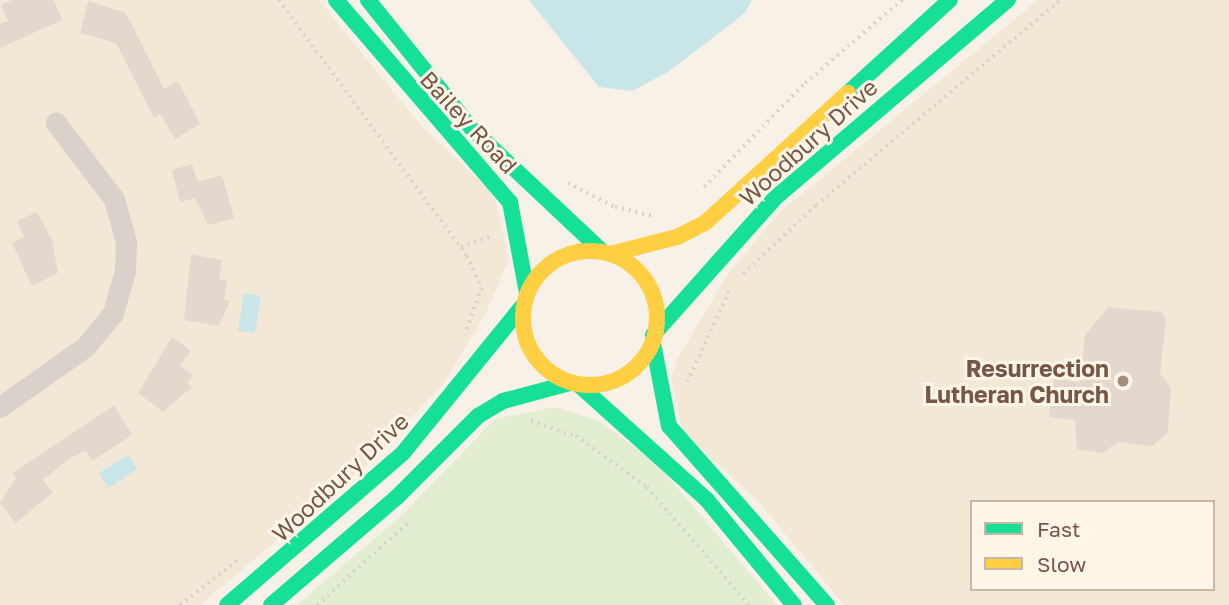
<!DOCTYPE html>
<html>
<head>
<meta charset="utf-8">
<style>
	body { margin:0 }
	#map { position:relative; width:1229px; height:605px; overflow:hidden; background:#f7f1e7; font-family:"Golos Text",sans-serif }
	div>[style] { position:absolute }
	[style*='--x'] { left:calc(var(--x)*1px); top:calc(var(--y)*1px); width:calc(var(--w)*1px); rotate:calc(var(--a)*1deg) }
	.residential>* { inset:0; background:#f3e7d6 }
	.green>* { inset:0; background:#e2eed0 }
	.water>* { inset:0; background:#c8e6e8 }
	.building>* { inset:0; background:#e4d8ce }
	.path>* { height:3.5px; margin-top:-1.75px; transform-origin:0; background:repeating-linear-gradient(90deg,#dad1ca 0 2px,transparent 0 7px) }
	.street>* { height:21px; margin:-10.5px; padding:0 10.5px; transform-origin:10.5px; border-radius:10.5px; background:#dad1cb }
	.fast>* { height:16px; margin:-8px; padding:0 8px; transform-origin:8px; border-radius:8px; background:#16e098 }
	.slow>* { height:16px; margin:-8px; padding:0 8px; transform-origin:8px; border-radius:8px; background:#ffcf43 }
	.slow>.ring { margin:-8px; padding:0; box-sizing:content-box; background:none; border:16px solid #ffcf43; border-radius:50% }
	.dots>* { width:19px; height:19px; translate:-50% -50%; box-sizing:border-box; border:4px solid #fff6e8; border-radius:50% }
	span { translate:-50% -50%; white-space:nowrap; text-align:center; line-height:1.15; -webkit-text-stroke:6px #fff6e8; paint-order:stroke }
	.street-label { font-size:23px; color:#765746 }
	.poi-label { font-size:23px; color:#765746; font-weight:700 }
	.right { translate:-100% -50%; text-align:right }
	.legend { position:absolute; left:970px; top:500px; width:245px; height:91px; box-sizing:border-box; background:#fff6e8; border:2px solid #c8b6a7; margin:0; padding:9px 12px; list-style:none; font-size:21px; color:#765746 }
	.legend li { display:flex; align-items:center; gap:14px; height:35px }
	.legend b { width:35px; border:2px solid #c8b6a7 }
</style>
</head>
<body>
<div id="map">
	<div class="residential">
		<i style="clip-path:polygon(0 0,319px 0,418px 122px,494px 195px,509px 259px,484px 317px,443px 384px,368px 464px,200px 605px,0 605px)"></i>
		<i style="clip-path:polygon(evenodd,1038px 0,1229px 0,1229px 605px,844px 605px,757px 500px,683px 432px,671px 379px,677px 359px,729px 272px,779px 213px,1038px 0,972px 502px,1213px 502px,1213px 589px,972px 589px,972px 502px)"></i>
	</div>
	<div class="green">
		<i style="clip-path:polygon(555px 407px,601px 422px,657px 464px,777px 605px,297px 605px,400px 517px,495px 419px)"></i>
	</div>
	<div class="water">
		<i style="clip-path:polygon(529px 0,752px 0,745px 13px,668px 72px,632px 91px,599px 87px)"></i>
		<i style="clip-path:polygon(244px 293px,261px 296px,255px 333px,238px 331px)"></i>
		<i style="clip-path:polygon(128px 455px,137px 469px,108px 488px,99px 473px)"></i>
	</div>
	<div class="building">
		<i style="clip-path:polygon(12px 0,54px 0,62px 20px,0 48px,0 24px,8px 21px,1px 5px)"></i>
		<i style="clip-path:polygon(88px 1px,126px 13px,164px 89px,178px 81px,200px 124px,175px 139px,160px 114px,154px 118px,116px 43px,80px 33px)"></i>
		<i style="clip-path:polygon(192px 164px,198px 182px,222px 175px,234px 218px,208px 225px,195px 198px,180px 202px,172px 170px)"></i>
		<i style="clip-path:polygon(37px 212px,52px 240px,58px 273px,32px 286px,12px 243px,24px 237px,17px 221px)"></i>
		<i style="clip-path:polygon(191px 254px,222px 260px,219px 279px,227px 280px,224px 300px,230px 301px,219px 326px,184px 320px)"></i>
		<i style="clip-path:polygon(1108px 307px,1161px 312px,1166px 320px,1160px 373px,1171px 388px,1168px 432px,1152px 446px,1118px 442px,1102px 453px,1077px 449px,1075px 420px,1049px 417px,1054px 379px,1080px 382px,1085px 335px)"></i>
		<i style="clip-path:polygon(172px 337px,191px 351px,180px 366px,193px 375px,187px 383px,192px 387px,163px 412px,138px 393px)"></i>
		<i style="clip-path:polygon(114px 405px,132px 435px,92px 461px,86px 451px,70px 458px,43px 480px,53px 492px,16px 523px,0 503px,16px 478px,13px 473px)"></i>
	</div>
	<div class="path">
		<i style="--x:279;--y:0;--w:318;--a:53.7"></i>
		<i style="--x:467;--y:256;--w:35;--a:65"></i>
		<i style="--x:482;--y:288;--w:50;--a:109.9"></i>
		<i style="--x:568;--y:183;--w:53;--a:27.1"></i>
		<i style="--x:615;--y:207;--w:40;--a:13"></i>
		<i style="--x:704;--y:187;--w:145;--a:-45.8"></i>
		<i style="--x:805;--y:83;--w:128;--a:-40.6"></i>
		<i style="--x:461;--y:247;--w:33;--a:-20"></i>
		<i style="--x:743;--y:274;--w:100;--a:-43.4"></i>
		<i style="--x:816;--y:205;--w:319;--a:-40"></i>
		<i style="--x:687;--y:382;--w:100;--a:-65.2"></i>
		<i style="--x:531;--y:421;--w:47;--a:18.4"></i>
		<i style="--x:576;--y:436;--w:87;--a:35.7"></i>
		<i style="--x:647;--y:487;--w:156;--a:49.2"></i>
		<i style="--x:180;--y:605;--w:76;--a:-38.1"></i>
		<i style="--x:317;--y:605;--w:124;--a:-42.1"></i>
	</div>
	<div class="street">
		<i style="--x:0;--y:407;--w:105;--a:-35.3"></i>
		<i style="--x:86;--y:346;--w:43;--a:-50.7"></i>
		<i style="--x:113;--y:313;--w:44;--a:-74.1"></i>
		<i style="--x:125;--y:271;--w:29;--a:-88"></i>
		<i style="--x:126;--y:242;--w:45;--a:-105.6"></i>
		<i style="--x:114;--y:199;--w:96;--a:-127.3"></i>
	</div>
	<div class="fast">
		<i style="--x:336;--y:0;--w:267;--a:49.3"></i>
		<i style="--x:510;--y:202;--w:93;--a:79.4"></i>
		<i style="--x:368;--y:0;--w:167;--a:51.1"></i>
		<i style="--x:473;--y:130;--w:175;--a:43.2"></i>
		<i style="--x:848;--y:93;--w:138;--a:-42.4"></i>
		<i style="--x:653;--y:335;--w:183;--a:-48.3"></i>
		<i style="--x:775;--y:198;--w:306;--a:-40.4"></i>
		<i style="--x:653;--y:343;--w:85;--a:79.1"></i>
		<i style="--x:669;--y:426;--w:239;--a:48.6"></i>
		<i style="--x:579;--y:385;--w:172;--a:41.9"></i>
		<i style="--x:707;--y:500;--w:136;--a:50.4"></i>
		<i style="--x:227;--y:605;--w:233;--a:-40.8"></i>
		<i style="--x:403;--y:453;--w:192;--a:-50.9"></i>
		<i style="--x:271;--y:605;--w:165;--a:-40.6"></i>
		<i style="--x:396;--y:498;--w:116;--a:-45"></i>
		<i style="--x:478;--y:416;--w:29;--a:-31"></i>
		<i style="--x:503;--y:401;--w:69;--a:-15"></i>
	</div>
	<div class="slow">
		<i class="ring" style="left:523px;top:251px;width:118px;height:118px"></i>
		<i style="--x:610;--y:254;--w:69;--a:-14.2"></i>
		<i style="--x:677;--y:237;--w:33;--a:-27"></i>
		<i style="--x:706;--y:222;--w:192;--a:-42.3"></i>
	</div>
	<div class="dots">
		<i style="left:1123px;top:381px;background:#a38d7e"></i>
	</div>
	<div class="street-label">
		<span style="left:469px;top:122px;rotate:47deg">Bailey Road</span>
		<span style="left:808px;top:142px;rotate:-42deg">Woodbury Drive</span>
		<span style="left:340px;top:477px;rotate:-43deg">Woodbury Drive</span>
	</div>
	<div class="poi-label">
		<span class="right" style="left:1109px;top:381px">Resurrection<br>Lutheran Church</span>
	</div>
	<ul class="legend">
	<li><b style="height:9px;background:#16e098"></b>Fast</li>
	<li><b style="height:9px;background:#ffcf43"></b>Slow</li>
	</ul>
</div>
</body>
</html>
